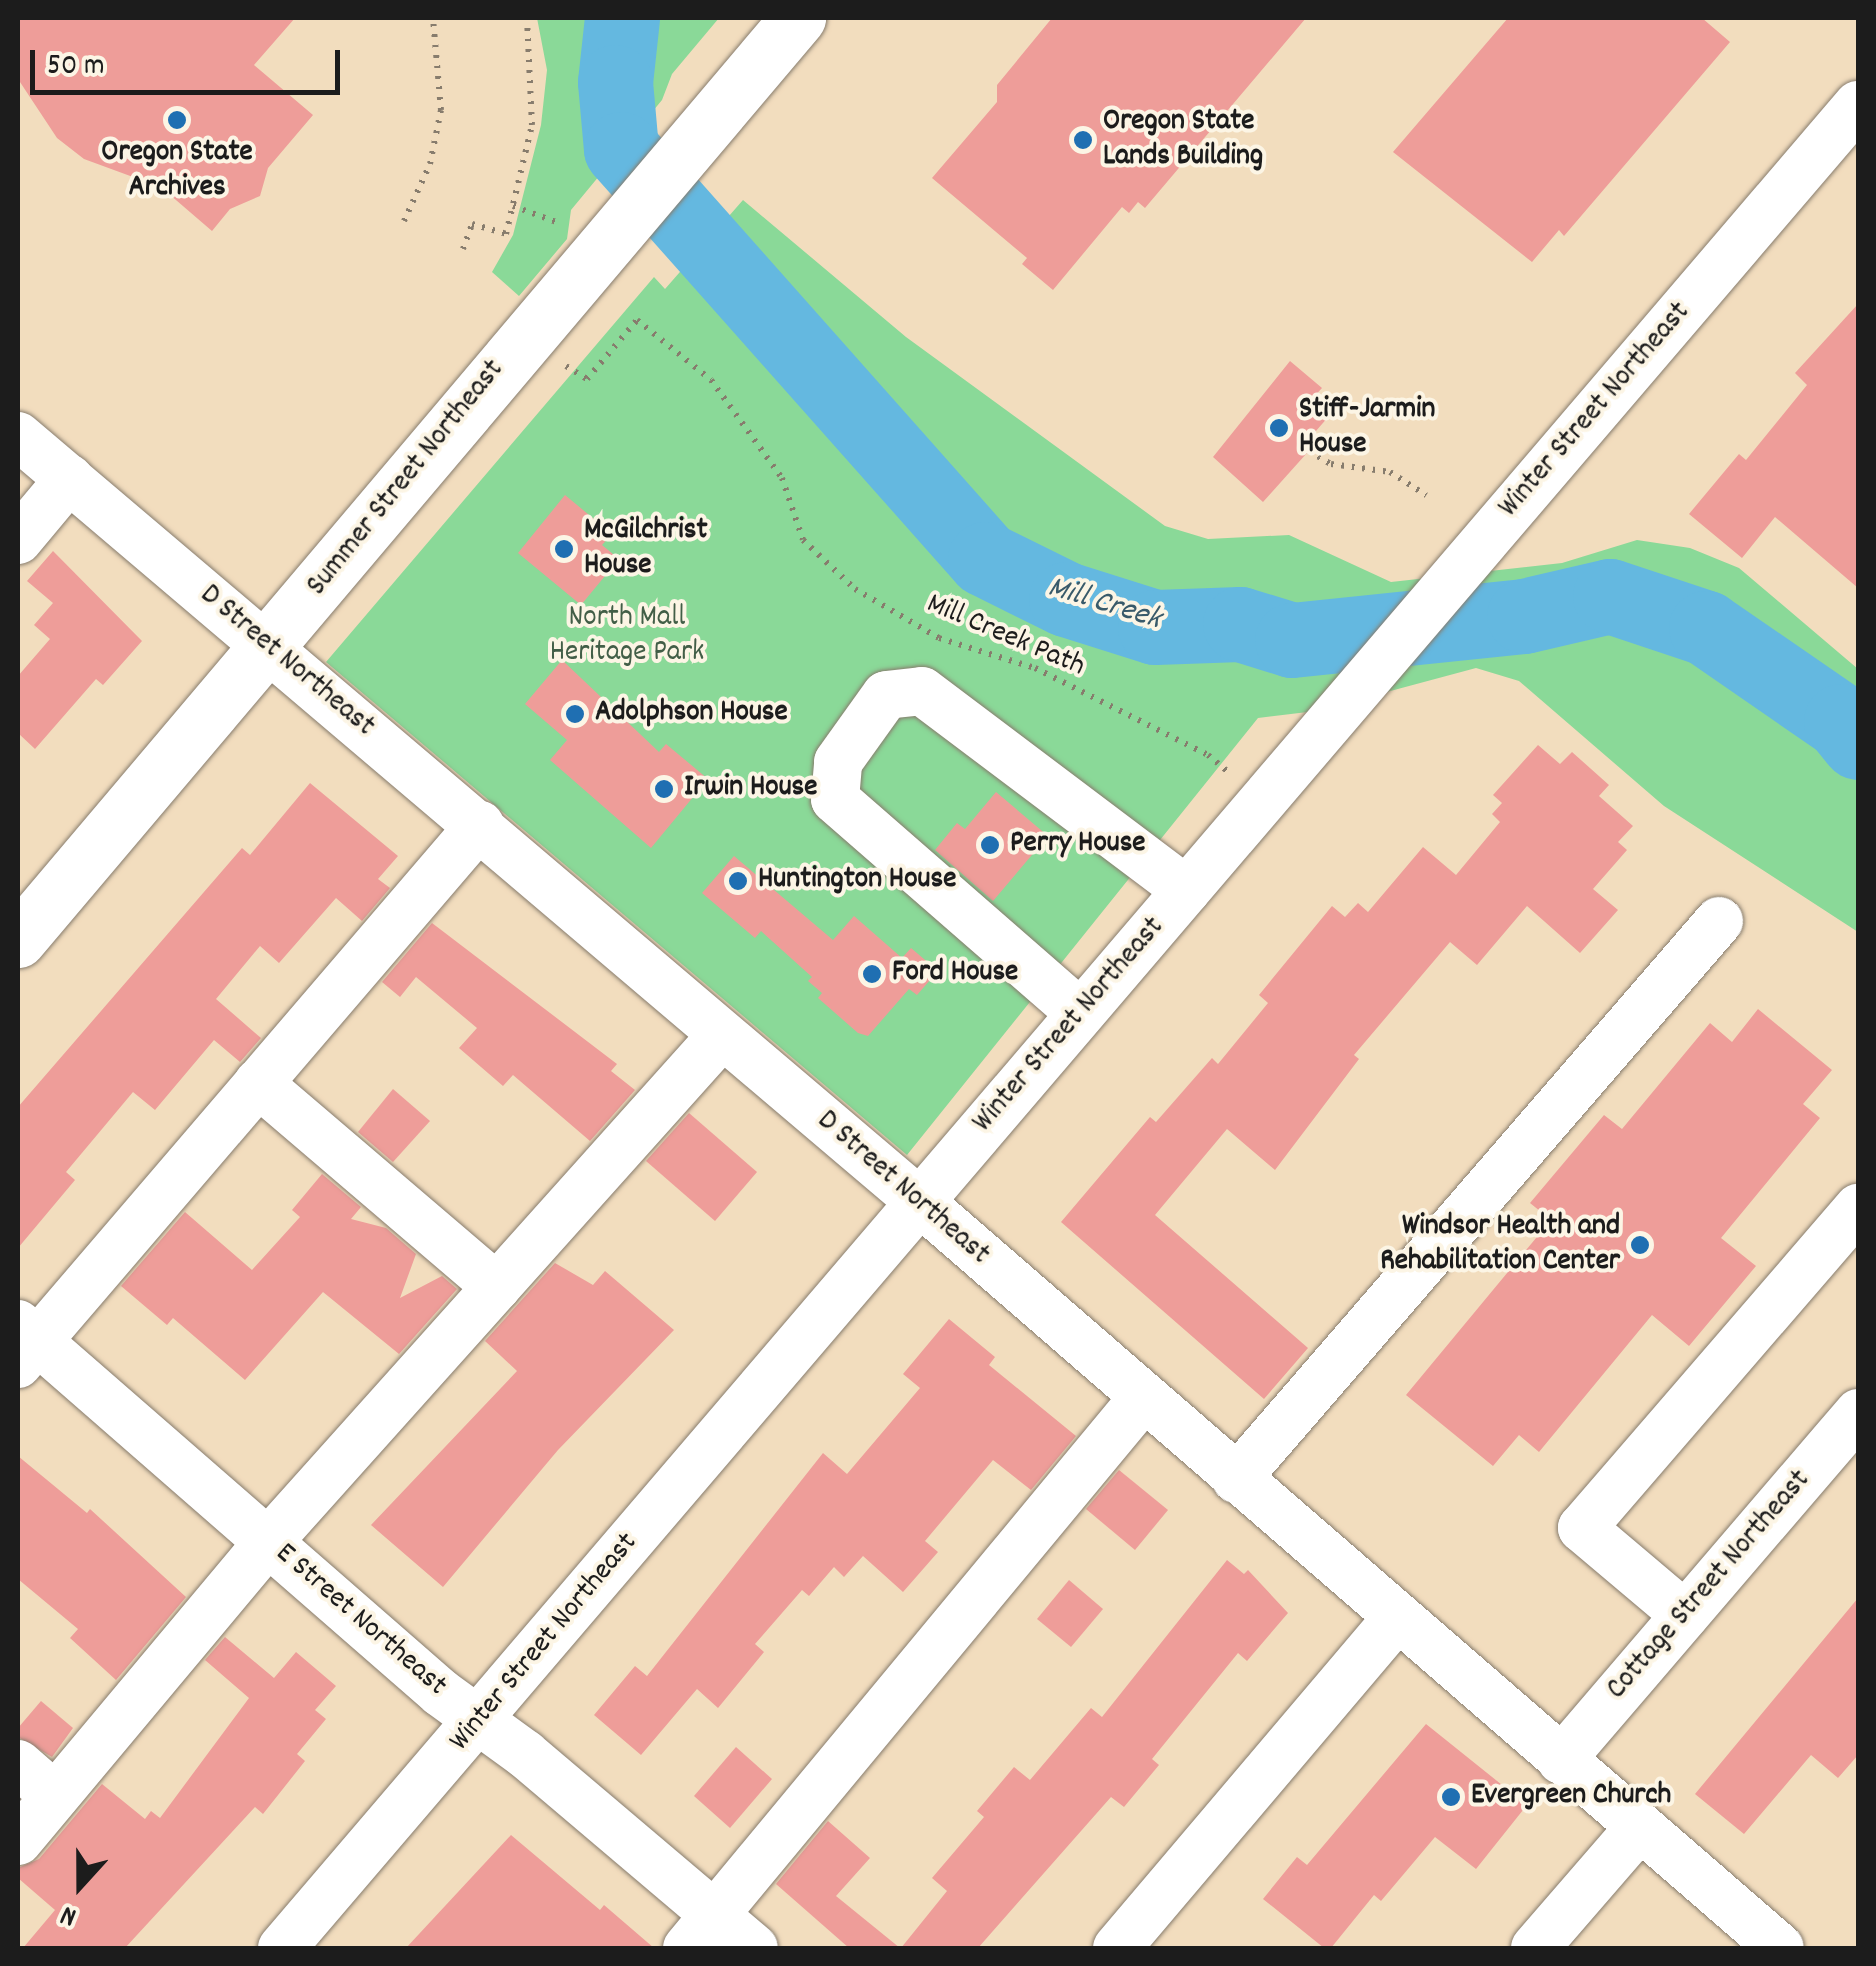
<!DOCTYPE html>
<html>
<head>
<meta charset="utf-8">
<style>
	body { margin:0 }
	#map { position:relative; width:1876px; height:1966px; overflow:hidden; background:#f2ddbe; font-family:Dekko,sans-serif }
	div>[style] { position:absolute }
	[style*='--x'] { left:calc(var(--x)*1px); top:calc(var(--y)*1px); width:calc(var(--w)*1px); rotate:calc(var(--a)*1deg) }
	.green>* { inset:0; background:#8ad998 }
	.river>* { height:75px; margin:-37.5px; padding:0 37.5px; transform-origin:37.5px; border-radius:37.5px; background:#64b8e0 }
	.building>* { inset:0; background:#ee9d99 }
	.path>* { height:6px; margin-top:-3px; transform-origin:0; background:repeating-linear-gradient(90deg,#877c6d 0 2.5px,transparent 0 10.5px) }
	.roads { filter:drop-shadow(0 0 2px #877c6d) drop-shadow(0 0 2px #877c6d) }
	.minor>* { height:48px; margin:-24px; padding:0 24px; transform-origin:24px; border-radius:24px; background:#fff }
	.major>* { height:55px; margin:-27.5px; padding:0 27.5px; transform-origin:27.5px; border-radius:27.5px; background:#fff }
	.dots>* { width:28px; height:28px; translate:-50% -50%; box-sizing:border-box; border:5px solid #fcf5e5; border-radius:50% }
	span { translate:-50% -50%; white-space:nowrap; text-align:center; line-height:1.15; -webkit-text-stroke:8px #fcf5e5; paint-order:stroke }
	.poi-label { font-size:30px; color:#1c1c1c; font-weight:700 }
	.left { translate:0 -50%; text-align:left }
	.right { translate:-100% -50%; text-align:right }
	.street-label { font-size:30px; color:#1c1c1c }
	.park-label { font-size:30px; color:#425e47 }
	.water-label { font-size:32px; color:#395a6a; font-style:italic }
	.frame { position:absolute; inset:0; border:20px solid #1c1c1c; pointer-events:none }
	.north { position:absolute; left:30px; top:1836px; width:100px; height:100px; -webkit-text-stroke:8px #fcf5e5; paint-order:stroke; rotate:201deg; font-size:28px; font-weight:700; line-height:40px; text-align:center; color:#1c1c1c }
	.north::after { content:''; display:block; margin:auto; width:35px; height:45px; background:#1c1c1c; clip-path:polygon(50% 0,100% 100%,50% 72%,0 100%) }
	.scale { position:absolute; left:30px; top:50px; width:310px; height:45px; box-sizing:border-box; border:5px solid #1c1c1c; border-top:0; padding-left:12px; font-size:30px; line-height:35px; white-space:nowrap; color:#1c1c1c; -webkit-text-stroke:8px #fcf5e5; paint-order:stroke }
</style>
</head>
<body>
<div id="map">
	<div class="green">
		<i style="clip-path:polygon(537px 18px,719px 18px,672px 74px,662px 100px,571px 210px,567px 239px,519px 296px,492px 272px,513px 235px,541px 125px,547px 70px)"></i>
		<i style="clip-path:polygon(743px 200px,906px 337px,1165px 526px,1208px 539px,1289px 535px,1391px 582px,1562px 563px,1637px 540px,1690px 548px,1739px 568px,1858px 669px,1858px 932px,1664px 806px,1519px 681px,1476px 668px,1316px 711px,1258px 718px,907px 1155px,326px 662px,654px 277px,665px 289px)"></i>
	</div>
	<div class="river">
		<i style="--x:622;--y:18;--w:64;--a:96.2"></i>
		<i style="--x:615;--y:82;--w:67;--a:84.9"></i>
		<i style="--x:621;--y:149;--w:548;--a:48.4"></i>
		<i style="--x:985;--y:559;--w:90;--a:26.3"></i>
		<i style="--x:1066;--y:599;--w:93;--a:17.5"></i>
		<i style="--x:1155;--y:627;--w:85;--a:-2"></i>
		<i style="--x:1240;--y:624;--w:54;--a:17.1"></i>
		<i style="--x:1292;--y:640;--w:233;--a:-5.9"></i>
		<i style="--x:1524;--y:616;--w:88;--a:-13.1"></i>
		<i style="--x:1610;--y:596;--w:101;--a:18.4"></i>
		<i style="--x:1706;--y:628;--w:164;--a:34.6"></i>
		<i style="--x:1841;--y:721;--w:27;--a:51"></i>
	</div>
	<div class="building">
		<i style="clip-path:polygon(18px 18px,295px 18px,254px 65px,313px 115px,268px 168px,260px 196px,230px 209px,212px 231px,155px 182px,148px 190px,133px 177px,84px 159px,57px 138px,18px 79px)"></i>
		<i style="clip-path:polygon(1052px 18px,1306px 18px,1145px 208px,1138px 202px,1129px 213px,1122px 207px,1053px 290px,1022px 264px,1027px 258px,932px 178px,997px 102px,997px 85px)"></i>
		<i style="clip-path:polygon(1508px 18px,1702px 18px,1730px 42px,1564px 236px,1559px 230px,1532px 262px,1393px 152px)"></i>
		<i style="clip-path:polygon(1858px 304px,1858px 588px,1775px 517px,1742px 558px,1689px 514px,1739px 454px,1746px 460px,1807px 385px,1795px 373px)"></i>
		<i style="clip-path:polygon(1290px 361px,1322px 388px,1311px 400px,1329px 416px,1309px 439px,1315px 444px,1263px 502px,1213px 457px)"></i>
		<i style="clip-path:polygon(565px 495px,612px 534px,602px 545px,619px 559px,581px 605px,518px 553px)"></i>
		<i style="clip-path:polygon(53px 551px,142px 641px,103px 685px,96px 679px,35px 749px,18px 733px,18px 676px,50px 639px,34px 625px,53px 603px,27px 581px)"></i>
		<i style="clip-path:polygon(562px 660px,659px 752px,666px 744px,708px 779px,651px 848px,550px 760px,567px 740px,525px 704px)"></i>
		<i style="clip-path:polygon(1538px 745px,1560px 764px,1572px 752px,1609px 785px,1599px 796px,1633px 826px,1618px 842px,1627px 850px,1593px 889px,1618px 910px,1580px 953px,1527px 906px,1477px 965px,1450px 942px,1354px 1055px,1359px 1059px,1275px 1170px,1227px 1129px,1155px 1215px,1308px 1348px,1264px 1399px,1061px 1222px,1150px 1117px,1156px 1122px,1212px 1058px,1218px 1064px,1268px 1003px,1259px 995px,1332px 906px,1345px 917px,1358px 903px,1368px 912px,1423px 847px,1456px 875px,1500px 822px,1492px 814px,1502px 803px,1493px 795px)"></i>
		<i style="clip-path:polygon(310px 783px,398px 856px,378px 879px,390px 888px,362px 921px,336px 898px,279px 963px,260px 946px,216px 999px,261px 1038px,240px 1062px,214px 1040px,155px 1110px,133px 1092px,66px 1172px,75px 1180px,18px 1248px,18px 1107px,242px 848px,250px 855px)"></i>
		<i style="clip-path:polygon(996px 792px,1048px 836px,993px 901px,935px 850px,957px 823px,965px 829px)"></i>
		<i style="clip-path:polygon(734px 856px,833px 940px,854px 916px,902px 958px,911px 948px,938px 971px,917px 995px,909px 989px,868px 1036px,858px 1033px,818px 998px,822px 993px,808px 981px,812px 977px,761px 931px,755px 938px,702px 893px)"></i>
		<i style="clip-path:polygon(432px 923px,617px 1064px,611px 1071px,635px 1090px,590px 1141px,513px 1075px,503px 1086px,459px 1048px,477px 1028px,416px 977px,400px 997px,382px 982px)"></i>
		<i style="clip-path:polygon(1758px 1009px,1832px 1070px,1803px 1104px,1820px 1118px,1721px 1238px,1756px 1266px,1689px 1346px,1652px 1315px,1539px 1452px,1519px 1435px,1493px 1466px,1406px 1395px,1551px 1220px,1530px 1203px,1604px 1115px,1622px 1129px,1710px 1023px,1732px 1042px)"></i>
		<i style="clip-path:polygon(393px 1089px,430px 1121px,393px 1162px,358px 1132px)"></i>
		<i style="clip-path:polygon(689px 1113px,757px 1172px,715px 1221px,646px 1161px)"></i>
		<i style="clip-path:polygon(322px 1174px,361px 1207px,351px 1219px,386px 1228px,416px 1254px,400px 1298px,442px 1276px,457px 1289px,399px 1354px,323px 1292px,245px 1380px,173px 1318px,167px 1325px,121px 1286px,185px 1212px,252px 1270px,300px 1217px,292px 1210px)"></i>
		<i style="clip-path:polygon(555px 1263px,593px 1285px,605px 1271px,674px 1330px,558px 1450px,443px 1587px,371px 1525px,517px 1371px,485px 1341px)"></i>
		<i style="clip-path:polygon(949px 1319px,995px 1357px,989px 1365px,1076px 1436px,1031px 1490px,993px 1460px,925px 1541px,938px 1552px,903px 1592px,863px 1556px,844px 1577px,834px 1567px,809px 1596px,802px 1590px,755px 1644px,764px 1652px,718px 1708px,697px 1689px,641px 1755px,594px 1715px,635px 1666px,647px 1676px,823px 1453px,847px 1474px,920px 1388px,903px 1374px)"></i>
		<i style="clip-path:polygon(18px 1456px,87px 1513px,90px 1509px,186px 1597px,116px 1680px,70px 1638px,78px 1629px,18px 1579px)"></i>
		<i style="clip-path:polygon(1119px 1470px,1168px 1510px,1135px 1550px,1086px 1509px)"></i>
		<i style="clip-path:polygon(1227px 1560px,1244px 1574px,1248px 1570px,1288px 1613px,1247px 1661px,1238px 1653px,1152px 1759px,1159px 1765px,1124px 1807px,1111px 1797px,978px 1948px,901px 1948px,947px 1891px,932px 1878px,984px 1817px,977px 1811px,1014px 1767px,1030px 1780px,1091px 1708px,1102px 1717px)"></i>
		<i style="clip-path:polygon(1069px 1580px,1103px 1609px,1071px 1647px,1037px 1619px)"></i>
		<i style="clip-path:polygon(1858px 1598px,1858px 1755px,1838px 1778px,1811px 1755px,1744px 1834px,1695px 1794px)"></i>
		<i style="clip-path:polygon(225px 1637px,274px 1678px,296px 1652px,336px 1686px,315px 1710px,326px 1719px,297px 1754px,305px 1761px,263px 1814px,255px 1807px,125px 1948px,23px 1948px,55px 1910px,18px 1878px,18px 1868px,39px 1859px,102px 1784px,145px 1819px,151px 1811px,160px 1818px,249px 1698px,205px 1660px)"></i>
		<i style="clip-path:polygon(41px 1701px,73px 1728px,52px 1757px,18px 1737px,18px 1728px)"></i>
		<i style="clip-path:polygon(1426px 1724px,1527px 1805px,1476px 1869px,1435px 1837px,1381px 1901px,1374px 1895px,1331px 1948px,1324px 1948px,1263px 1899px,1297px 1857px,1307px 1865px)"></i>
		<i style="clip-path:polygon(736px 1747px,772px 1779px,730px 1828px,694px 1796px)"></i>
		<i style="clip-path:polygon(828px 1821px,870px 1858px,836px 1896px,900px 1948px,849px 1948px,776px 1884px)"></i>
		<i style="clip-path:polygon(511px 1835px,600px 1910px,604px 1905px,654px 1948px,406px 1948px)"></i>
	</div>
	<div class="path">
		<i style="--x:513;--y:206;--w:49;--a:20.3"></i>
		<i style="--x:404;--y:221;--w:63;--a:-65.5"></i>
		<i style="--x:430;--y:164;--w:55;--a:-78.5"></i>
		<i style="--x:441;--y:110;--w:92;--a:-95"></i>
		<i style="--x:463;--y:249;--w:27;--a:-70"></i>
		<i style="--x:472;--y:224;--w:35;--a:16"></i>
		<i style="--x:506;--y:234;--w:112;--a:-76.6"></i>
		<i style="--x:532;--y:125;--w:107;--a:-92.7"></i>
		<i style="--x:566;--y:366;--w:25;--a:32"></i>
		<i style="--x:587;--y:379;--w:77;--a:-49.7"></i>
		<i style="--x:637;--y:320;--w:95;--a:39"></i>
		<i style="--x:711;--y:380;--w:121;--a:54.1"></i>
		<i style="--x:782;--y:478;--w:65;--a:71.3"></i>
		<i style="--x:803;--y:540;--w:71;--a:43.3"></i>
		<i style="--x:855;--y:589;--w:97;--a:30.3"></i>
		<i style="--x:939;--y:638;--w:101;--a:17.4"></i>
		<i style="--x:1035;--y:668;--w:194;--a:26.7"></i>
		<i style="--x:1208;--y:755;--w:30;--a:40"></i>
		<i style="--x:1309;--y:451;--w:26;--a:31"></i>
		<i style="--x:1331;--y:464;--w:60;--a:7.7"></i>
		<i style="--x:1390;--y:472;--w:43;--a:32.6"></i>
	</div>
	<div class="roads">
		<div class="minor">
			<i style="--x:18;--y:436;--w:1183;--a:40.34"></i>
			<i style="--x:920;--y:1202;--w:1138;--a:40.94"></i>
			<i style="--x:18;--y:540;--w:80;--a:-50.1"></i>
			<i style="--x:1080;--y:1013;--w:325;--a:-138.9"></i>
			<i style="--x:835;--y:799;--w:37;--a:-85"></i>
			<i style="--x:838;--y:762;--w:82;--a:-54.4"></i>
			<i style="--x:886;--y:695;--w:36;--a:-6"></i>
			<i style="--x:922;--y:691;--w:331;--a:37"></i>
			<i style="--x:258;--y:1083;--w:314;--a:40.5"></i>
			<i style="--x:18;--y:1324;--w:561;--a:41.1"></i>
			<i style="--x:441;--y:1693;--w:104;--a:36"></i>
			<i style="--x:525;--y:1754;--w:300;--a:40.3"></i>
			<i style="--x:18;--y:1364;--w:710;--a:-49.4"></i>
			<i style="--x:1236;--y:1479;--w:738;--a:-49.12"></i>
			<i style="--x:1685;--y:1615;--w:135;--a:-139.8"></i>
			<i style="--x:1582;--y:1528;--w:423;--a:-49.2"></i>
			<i style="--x:1561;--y:1760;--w:457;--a:-49.4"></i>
			<i style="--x:18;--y:1764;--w:49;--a:40.9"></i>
			<i style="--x:18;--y:1841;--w:390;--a:-50.1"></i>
			<i style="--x:268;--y:1542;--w:679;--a:-48.16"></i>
			<i style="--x:282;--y:1948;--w:2425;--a:-49.47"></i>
			<i style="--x:687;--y:1948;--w:714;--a:-50.34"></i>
			<i style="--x:1117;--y:1948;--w:433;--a:-49.7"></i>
			<i style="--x:1535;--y:1948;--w:159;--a:-49.1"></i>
		</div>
		<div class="major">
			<i style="--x:18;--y:940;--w:1208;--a:-49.77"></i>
		</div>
	</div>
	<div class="dots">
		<i style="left:177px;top:120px;background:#1f6fb2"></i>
		<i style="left:1083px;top:140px;background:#1f6fb2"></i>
		<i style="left:1279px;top:428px;background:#1f6fb2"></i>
		<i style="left:564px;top:549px;background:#1f6fb2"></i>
		<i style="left:575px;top:714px;background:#1f6fb2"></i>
		<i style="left:664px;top:789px;background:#1f6fb2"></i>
		<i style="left:990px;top:845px;background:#1f6fb2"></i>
		<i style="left:738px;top:881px;background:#1f6fb2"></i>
		<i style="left:872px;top:974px;background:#1f6fb2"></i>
		<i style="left:1640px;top:1245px;background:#1f6fb2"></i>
		<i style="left:1451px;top:1797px;background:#1f6fb2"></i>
	</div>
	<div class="poi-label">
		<span class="left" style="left:1103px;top:140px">Oregon State<br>Lands Building</span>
		<span style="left:177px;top:171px">Oregon State<br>Archives</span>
		<span class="left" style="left:1299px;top:428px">Stiff-Jarmin<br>House</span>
		<span class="left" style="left:584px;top:549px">McGilchrist<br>House</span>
		<span class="left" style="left:595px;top:714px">Adolphson House</span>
		<span class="left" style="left:684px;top:789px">Irwin House</span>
		<span class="left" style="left:1010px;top:845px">Perry House</span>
		<span class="left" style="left:758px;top:881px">Huntington House</span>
		<span class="left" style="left:892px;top:974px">Ford House</span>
		<span class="right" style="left:1620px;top:1245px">Windsor Health and<br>Rehabilitation Center</span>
		<span class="left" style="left:1471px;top:1797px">Evergreen Church</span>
	</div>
	<div class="street-label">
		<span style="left:1596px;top:411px;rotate:-49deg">Winter Street Northeast</span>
		<span style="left:407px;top:479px;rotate:-51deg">Summer Street Northeast</span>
		<span style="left:1005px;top:637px;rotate:23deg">Mill Creek Path</span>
		<span style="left:286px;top:662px;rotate:40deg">D Street Northeast</span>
		<span style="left:1070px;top:1026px;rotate:-49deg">Winter Street Northeast</span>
		<span style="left:902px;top:1189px;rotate:41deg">D Street Northeast</span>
		<span style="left:1710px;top:1586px;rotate:-49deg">Cottage Street Northeast</span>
		<span style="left:360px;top:1621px;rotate:41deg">E Street Northeast</span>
		<span style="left:545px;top:1643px;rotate:-50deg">Winter Street Northeast</span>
	</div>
	<div class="park-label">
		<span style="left:627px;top:636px">North Mall<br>Heritage Park</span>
	</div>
	<div class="water-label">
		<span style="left:1104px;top:605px;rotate:17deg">Mill Creek</span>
	</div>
	<div class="frame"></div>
	<div class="north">N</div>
	<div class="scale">50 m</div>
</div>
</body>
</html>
